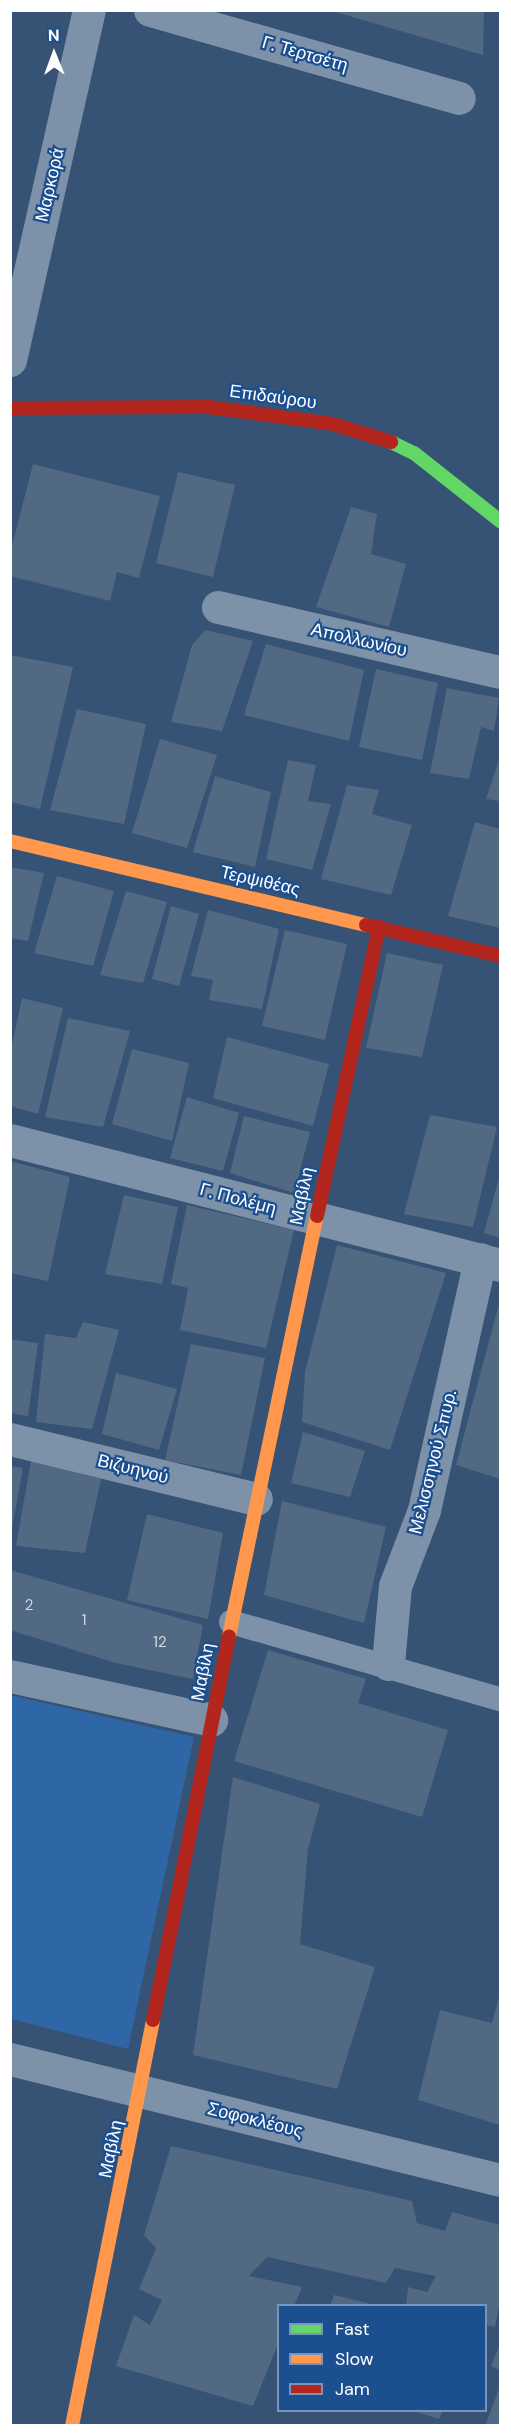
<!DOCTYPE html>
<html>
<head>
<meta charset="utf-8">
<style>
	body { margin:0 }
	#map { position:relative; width:511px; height:2436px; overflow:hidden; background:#365274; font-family:"DM Sans",sans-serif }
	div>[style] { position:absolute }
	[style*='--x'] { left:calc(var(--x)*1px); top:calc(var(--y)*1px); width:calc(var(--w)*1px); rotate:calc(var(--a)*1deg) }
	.green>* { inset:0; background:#2f66a5 }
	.building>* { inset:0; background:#526984 }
	.lane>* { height:24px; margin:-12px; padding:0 12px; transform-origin:12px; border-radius:12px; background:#7d92a8 }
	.street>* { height:33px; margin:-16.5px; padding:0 16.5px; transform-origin:16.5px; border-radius:16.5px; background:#7d92a8 }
	.fast>* { height:14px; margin:-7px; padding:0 7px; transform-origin:7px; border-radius:7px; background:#63d668 }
	.slow>* { height:14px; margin:-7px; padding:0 7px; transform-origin:7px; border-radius:7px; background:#ff974d }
	.jam>* { height:14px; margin:-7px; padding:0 7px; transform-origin:7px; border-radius:7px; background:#b3261e }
	span { translate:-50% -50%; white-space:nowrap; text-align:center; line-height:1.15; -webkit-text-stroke:4.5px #1b4f8f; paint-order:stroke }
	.number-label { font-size:15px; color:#d4dae0 }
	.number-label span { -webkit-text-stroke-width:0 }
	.street-label { font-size:18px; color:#fff }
	.frame { position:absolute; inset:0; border:12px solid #fff; pointer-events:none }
	.legend { position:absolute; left:277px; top:2304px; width:210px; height:108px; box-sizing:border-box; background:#1b4f8f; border:2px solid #7695bc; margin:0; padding:8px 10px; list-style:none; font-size:18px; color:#fff }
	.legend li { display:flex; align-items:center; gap:12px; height:30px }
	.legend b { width:30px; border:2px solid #7695bc }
	.north { position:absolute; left:24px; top:24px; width:60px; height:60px; -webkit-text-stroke:4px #1b4f8f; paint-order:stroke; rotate:359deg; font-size:16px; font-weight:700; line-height:24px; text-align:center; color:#fff }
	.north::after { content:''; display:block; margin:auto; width:21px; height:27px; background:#fff; clip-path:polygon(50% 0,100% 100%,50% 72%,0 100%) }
</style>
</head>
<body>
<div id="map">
	<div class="green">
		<i style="clip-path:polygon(10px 1695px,194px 1737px,128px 2049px,11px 2019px)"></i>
	</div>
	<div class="building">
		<i style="clip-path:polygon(332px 10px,484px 10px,483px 55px,332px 11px)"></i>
		<i style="clip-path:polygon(33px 464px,160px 496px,139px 578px,117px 572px,110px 601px,10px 576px,10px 554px)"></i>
		<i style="clip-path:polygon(178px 472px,235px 485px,213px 577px,156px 563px)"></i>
		<i style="clip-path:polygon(351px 507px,377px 514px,371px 554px,406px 564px,389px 627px,316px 607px)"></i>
		<i style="clip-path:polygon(205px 630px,253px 641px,222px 731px,171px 722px,192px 645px)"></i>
		<i style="clip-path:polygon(266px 644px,364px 670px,349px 741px,244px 715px)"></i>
		<i style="clip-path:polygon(10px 655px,73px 667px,40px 809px,10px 802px)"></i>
		<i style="clip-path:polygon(376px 669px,438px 683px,422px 760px,359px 747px)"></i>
		<i style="clip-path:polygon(447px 688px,499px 698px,494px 731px,481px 727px,469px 779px,430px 773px)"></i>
		<i style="clip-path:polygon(77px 709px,146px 724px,124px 824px,50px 810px)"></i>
		<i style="clip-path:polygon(160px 739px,217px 755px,187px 848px,132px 833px)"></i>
		<i style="clip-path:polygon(288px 760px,316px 765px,308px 801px,331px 804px,312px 870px,266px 859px)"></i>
		<i style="clip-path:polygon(499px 760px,500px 760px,500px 801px,486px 799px)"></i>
		<i style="clip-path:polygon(215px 776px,271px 792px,255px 867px,193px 852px)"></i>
		<i style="clip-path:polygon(347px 785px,379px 790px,372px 814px,412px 825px,391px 895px,321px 879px)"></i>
		<i style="clip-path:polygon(475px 822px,500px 829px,500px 928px,448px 916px)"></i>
		<i style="clip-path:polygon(10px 867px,44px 873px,28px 941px,10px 938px)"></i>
		<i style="clip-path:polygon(57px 876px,114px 891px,93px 966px,34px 953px)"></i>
		<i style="clip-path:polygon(126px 891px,167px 902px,143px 983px,100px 975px)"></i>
		<i style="clip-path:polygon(171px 906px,199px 914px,179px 986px,152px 979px)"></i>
		<i style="clip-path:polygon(208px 910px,279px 929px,262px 1009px,209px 1000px,213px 980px,191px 976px)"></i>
		<i style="clip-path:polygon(285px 930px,347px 944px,325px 1040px,262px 1026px)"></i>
		<i style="clip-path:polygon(387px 953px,443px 965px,422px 1057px,366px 1048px)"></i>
		<i style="clip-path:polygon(22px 998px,63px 1008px,38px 1114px,10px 1106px,10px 1054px)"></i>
		<i style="clip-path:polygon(68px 1018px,130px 1031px,103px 1127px,45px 1117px)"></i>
		<i style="clip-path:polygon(227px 1037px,329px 1064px,313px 1126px,213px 1098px)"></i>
		<i style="clip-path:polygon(132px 1049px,189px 1063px,172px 1141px,112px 1124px)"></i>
		<i style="clip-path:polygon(187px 1097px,239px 1113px,223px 1171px,170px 1158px)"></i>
		<i style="clip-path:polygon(430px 1115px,497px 1127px,473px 1227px,404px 1214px)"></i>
		<i style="clip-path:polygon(244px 1116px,310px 1132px,294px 1193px,230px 1173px)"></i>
		<i style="clip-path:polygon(10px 1161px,70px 1177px,48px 1281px,10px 1273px)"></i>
		<i style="clip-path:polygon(500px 1174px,500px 1238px,484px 1233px)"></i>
		<i style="clip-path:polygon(124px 1195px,178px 1207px,162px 1284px,105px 1274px)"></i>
		<i style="clip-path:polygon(187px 1205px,294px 1230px,266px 1348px,180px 1330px,188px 1288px,171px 1284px)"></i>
		<i style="clip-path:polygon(337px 1245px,446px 1273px,390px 1450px,302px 1422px,305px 1372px)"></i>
		<i style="clip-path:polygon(500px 1300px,500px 1479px,456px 1465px)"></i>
		<i style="clip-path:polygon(83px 1322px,119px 1330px,92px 1429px,36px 1422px,45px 1334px,76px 1338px)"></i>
		<i style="clip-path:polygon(10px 1339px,38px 1343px,28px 1416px,10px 1413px)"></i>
		<i style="clip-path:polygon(191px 1344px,265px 1358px,241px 1475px,165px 1460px)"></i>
		<i style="clip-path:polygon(116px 1373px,177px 1389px,159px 1450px,102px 1434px)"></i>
		<i style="clip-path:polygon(303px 1432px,365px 1451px,350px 1497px,291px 1483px)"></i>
		<i style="clip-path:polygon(31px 1460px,101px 1479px,85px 1553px,16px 1546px)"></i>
		<i style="clip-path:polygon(10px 1466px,23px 1468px,12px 1528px,10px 1528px)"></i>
		<i style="clip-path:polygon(282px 1501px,386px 1527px,364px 1623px,264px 1595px)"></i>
		<i style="clip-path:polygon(147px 1514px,223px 1533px,208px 1619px,127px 1600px)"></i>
		<i style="clip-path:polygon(10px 1570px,203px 1625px,193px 1679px,116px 1663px,10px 1630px)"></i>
		<i style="clip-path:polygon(268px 1650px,366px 1679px,358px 1703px,448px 1730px,422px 1817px,234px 1761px)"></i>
		<i style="clip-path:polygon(233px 1777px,320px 1804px,308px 1849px,300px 1944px,375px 1967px,337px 2089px,193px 2055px)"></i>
		<i style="clip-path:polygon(500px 1993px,500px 2125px,418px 2100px,440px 2010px,492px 2023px)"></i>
		<i style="clip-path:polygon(171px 2146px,412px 2201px,417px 2223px,445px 2231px,452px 2212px,500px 2225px,500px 2302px,495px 2327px,486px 2325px,486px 2306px,406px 2306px,408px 2287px,427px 2292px,436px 2276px,395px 2268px,386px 2283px,267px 2257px,249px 2276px,302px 2287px,294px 2306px,278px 2306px,278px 2344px,253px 2406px,116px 2366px,134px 2315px,150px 2325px,162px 2300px,139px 2289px,156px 2248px,144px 2235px)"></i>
		<i style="clip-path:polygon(334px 2295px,375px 2305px,375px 2306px,330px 2306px)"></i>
		<i style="clip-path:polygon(500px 2344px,500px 2370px,491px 2366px)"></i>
		<i style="clip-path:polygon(500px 2386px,500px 2426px,485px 2426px)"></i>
		<i style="clip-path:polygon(411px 2410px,443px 2410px,439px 2419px)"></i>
	</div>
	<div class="lane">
		<i style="--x:231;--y:1622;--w:280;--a:16"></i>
	</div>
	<div class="street">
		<i style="--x:150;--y:10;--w:321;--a:15.9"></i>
		<i style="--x:10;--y:360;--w:359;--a:-77.3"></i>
		<i style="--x:218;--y:607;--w:289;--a:13"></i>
		<i style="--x:10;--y:1140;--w:506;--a:14.31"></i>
		<i style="--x:10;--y:1439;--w:253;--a:13.7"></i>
		<i style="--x:388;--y:1664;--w:78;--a:-84.9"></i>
		<i style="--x:395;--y:1586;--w:81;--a:-69.1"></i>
		<i style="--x:424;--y:1510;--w:257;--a:-77.4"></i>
		<i style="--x:10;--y:1676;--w:206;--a:12.3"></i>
		<i style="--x:10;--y:2059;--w:505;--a:13.87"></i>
	</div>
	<div class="fast">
		<i style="--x:391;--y:442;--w:25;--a:26"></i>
		<i style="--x:414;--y:453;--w:110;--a:38.3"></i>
	</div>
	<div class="slow">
		<i style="--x:10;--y:841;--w:366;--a:13.3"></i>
		<i style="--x:229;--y:1636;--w:429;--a:-78.2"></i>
		<i style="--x:72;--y:2426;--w:414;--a:-78.7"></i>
	</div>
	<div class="jam">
		<i style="--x:10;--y:408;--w:198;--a:-0.3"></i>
		<i style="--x:208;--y:407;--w:126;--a:7.7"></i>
		<i style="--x:333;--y:424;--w:61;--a:17.2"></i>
		<i style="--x:366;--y:925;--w:138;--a:13"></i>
		<i style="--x:317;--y:1216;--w:296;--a:-77.9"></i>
		<i style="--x:153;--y:2020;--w:391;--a:-78.8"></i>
	</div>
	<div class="number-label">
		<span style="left:29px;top:1606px">2</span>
		<span style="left:84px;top:1621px">1</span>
		<span style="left:160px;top:1643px">12</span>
	</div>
	<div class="street-label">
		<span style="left:305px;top:54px;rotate:16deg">Γ. Τερτσέτη</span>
		<span style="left:50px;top:185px;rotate:-77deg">Μαρκορά</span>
		<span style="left:273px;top:397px;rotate:8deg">Επιδαύρου</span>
		<span style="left:359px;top:640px;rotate:13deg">Απολλωνίου</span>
		<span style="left:260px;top:881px;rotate:13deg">Τερψιθέας</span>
		<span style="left:302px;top:1196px;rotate:-78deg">Μαβίλη</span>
		<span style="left:238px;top:1199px;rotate:15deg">Γ. Πολέμη</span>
		<span style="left:433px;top:1462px;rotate:-76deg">Μελισσηνού Σπυρ.</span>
		<span style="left:133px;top:1469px;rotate:14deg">Βιζυηνού</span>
		<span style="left:203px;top:1672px;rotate:-79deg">Μαβίλη</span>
		<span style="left:255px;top:2120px;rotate:14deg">Σοφοκλέους</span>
		<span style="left:111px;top:2149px;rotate:-78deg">Μαβίλη</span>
	</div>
	<div class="frame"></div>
	<ul class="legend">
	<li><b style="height:8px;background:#63d668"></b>Fast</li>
	<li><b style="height:8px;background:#ff974d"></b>Slow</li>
	<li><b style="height:8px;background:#b3261e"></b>Jam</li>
	</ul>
	<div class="north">N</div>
</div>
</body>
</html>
